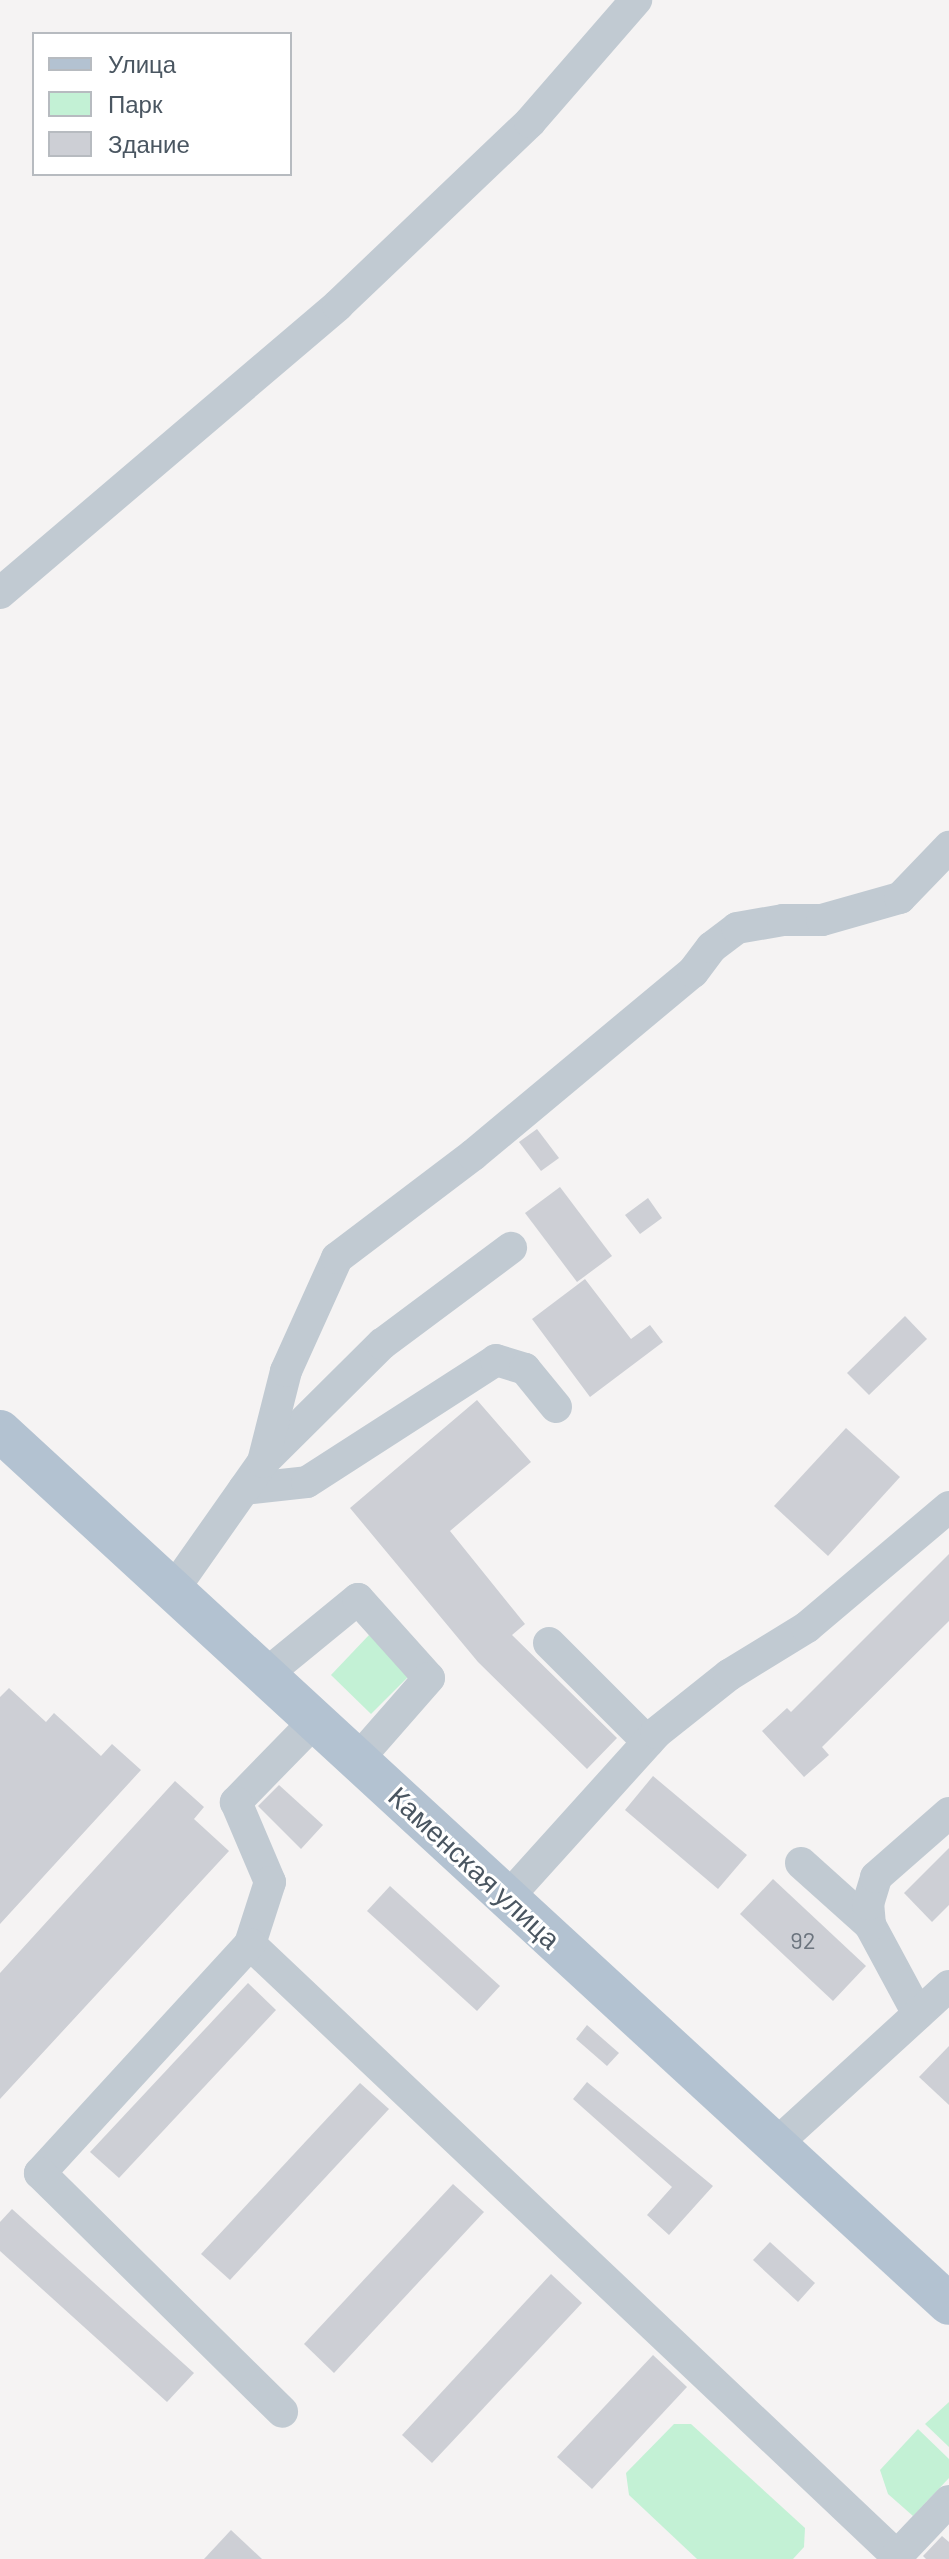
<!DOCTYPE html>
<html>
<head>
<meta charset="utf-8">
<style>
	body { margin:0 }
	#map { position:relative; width:949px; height:2559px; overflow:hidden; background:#f5f3f3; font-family:Barlow,sans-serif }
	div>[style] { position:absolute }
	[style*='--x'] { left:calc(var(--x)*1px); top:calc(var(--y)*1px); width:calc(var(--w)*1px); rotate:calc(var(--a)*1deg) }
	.green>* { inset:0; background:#c3f1d5 }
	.building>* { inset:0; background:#cdcfd5 }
	.minor>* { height:32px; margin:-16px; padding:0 16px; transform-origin:16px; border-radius:16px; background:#c1cad2 }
	.major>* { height:42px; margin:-21px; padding:0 21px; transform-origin:21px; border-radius:21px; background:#b3c2d1 }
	span { translate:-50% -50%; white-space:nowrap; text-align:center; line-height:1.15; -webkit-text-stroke:6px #fff; paint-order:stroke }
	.number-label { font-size:24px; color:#6b747e }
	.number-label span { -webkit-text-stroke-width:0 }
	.street-label { font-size:28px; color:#4a5661 }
	.legend { position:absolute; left:32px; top:32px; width:260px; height:144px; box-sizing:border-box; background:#fff; border:2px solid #b7bbc0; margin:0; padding:10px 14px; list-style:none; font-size:24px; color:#4a5661 }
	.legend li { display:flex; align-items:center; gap:16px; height:40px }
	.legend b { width:40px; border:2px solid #b7bbc0 }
</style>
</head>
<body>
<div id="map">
	<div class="green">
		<i style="clip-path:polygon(369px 1635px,411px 1674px,371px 1714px,331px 1675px)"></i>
		<i style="clip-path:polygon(949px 2402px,949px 2447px,925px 2424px)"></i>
		<i style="clip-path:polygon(674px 2424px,691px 2424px,805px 2528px,804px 2547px,793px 2559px,697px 2559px,629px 2495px,626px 2473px)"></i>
		<i style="clip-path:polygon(918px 2429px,949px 2459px,949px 2478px,913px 2516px,888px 2494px,880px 2470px)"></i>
	</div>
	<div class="building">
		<i style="clip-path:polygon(537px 1129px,559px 1158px,541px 1171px,519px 1142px)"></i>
		<i style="clip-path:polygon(560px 1187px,612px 1256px,577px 1282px,525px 1213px)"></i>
		<i style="clip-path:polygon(648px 1198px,662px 1218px,640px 1234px,625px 1215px)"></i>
		<i style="clip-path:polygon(585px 1279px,631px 1339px,650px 1325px,663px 1342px,590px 1397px,532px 1319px)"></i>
		<i style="clip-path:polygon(905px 1316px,927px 1339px,869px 1395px,847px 1373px)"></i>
		<i style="clip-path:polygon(477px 1400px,531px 1462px,450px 1531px,525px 1624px,512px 1635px,617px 1738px,587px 1769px,478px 1662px,350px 1508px)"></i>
		<i style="clip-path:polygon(846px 1428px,900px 1477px,828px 1556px,774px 1506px)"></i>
		<i style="clip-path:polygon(949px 1554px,949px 1621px,822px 1747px,829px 1755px,804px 1777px,762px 1731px,787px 1708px,791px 1712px)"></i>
		<i style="clip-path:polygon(9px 1688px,46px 1722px,54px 1713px,101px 1756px,112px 1744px,141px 1770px,0 1924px,0 1697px)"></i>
		<i style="clip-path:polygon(653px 1776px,747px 1855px,718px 1889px,625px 1810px)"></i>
		<i style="clip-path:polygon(175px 1781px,204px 1807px,194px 1819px,229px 1851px,0 2099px,0 1973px)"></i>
		<i style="clip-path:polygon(279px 1785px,323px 1825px,301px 1849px,258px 1806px)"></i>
		<i style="clip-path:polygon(949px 1848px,949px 1905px,932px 1922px,904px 1893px)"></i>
		<i style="clip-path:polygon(773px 1879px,866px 1966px,833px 2001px,740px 1914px)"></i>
		<i style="clip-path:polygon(390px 1886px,500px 1986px,477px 2011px,367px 1911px)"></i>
		<i style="clip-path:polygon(248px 1983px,276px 2010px,119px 2178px,90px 2152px)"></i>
		<i style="clip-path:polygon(587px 2025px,619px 2053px,607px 2066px,576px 2039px)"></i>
		<i style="clip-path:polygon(949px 2046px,949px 2105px,919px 2077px)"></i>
		<i style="clip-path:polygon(587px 2082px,713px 2186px,669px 2235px,647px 2215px,672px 2187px,573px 2099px)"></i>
		<i style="clip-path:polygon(360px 2083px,389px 2109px,230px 2280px,201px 2254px)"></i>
		<i style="clip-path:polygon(453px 2184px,484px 2212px,334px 2373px,304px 2344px)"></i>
		<i style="clip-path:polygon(12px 2209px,194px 2373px,167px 2402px,0 2251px,0 2222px)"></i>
		<i style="clip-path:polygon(770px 2242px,815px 2283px,798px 2302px,753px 2260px)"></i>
		<i style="clip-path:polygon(551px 2274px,582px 2303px,432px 2463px,402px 2435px)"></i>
		<i style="clip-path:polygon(653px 2355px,687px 2387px,592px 2489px,557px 2457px)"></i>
		<i style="clip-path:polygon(231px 2530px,262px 2559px,204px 2559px)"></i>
		<i style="clip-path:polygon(942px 2536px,949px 2542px,949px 2559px,926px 2559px,923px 2556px)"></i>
	</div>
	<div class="minor">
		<i style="--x:0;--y:593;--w:444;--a:-40.4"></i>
		<i style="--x:338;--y:305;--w:265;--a:-43.6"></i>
		<i style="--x:530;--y:122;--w:162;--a:-49"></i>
		<i style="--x:263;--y:1462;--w:168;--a:-44.8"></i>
		<i style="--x:382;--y:1344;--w:161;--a:-36.7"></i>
		<i style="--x:244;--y:1489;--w:63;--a:-6.3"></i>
		<i style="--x:307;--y:1482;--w:225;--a:-32.8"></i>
		<i style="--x:496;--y:1360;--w:30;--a:17"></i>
		<i style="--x:525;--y:1369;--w:49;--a:50.8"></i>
		<i style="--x:173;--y:1590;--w:156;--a:-54.9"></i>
		<i style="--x:263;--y:1462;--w:94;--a:-75.8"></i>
		<i style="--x:286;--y:1371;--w:124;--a:-65.7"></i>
		<i style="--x:337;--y:1258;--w:171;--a:-37.1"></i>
		<i style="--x:473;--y:1155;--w:286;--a:-39.8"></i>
		<i style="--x:693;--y:972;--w:31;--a:-53"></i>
		<i style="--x:712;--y:947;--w:31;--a:-37"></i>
		<i style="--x:737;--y:928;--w:47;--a:-9.9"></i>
		<i style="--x:783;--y:920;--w:39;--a:0"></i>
		<i style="--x:822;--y:920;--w:81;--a:-15.8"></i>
		<i style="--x:900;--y:898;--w:71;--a:-46.1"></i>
		<i style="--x:549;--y:1643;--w:140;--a:45"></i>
		<i style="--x:265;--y:1675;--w:120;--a:-39.3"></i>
		<i style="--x:358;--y:1599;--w:106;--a:48.1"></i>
		<i style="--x:429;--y:1678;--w:108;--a:131.2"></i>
		<i style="--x:316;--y:1720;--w:115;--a:134.3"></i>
		<i style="--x:236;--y:1802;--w:87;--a:67"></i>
		<i style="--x:270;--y:1882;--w:65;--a:107.9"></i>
		<i style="--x:250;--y:1944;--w:891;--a:43.41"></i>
		<i style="--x:801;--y:1863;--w:93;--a:41.9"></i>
		<i style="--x:508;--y:1897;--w:221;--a:-47.9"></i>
		<i style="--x:656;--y:1733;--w:93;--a:-38.5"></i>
		<i style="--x:729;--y:1675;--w:92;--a:-31.6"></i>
		<i style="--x:807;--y:1627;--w:186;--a:-40.2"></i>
		<i style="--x:250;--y:1944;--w:311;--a:132.5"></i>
		<i style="--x:40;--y:2173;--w:340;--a:44.6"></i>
		<i style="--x:918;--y:2014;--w:101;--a:-118.3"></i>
		<i style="--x:870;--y:1925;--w:21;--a:-95"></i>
		<i style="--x:868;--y:1904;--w:28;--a:-73"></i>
		<i style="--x:876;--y:1877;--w:97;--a:-41.2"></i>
		<i style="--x:777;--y:2143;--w:233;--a:-42.4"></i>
		<i style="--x:894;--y:2559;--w:80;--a:-46.5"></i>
	</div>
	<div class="major">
		<i style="--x:0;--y:1431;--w:1289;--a:42.61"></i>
	</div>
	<div class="number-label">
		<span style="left:803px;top:1940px">92</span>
	</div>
	<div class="street-label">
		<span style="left:475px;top:1867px;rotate:43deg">Каменская улица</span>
	</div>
	<ul class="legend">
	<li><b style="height:10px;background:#b3c2d1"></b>Улица</li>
	<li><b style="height:22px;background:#c3f1d5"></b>Парк</li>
	<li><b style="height:22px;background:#cdcfd5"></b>Здание</li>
	</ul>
</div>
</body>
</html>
